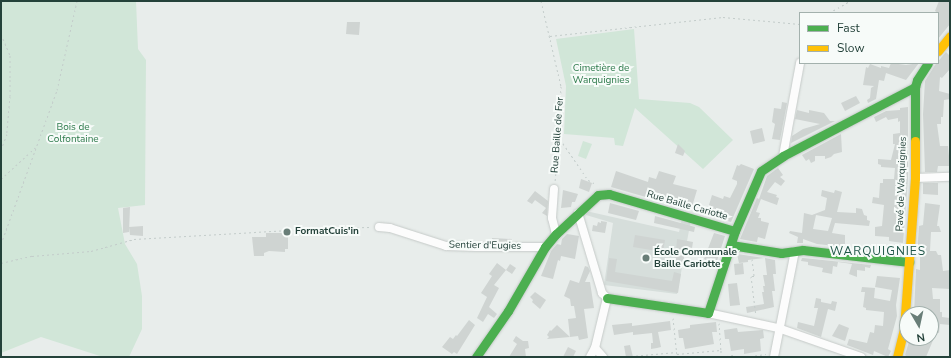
<!DOCTYPE html>
<html>
<head>
<meta charset="utf-8">
<style>
	body { margin:0 }
	#map { position:relative; width:951px; height:358px; overflow:hidden; background:#e8edeb; font-family:"Nunito Sans",sans-serif }
	div>[style] { position:absolute }
	[style*='--x'] { left:calc(var(--x)*1px); top:calc(var(--y)*1px); width:calc(var(--w)*1px); rotate:calc(var(--a)*1deg) }
	.built>* { inset:0; background:#d6dedb }
	.green>* { inset:0; background:#d1e6d8 }
	.building>* { inset:0; background:#cfd4d2 }
	.path>* { height:1px; margin-top:-0.5px; transform-origin:0; background:repeating-linear-gradient(90deg,#c3ccca 0 2px,transparent 0 5px) }
	.roads { filter:drop-shadow(0 0 1px #c5cac8) drop-shadow(0 0 1px #c5cac8) }
	.street>* { height:8px; margin:-4px; padding:0 4px; transform-origin:4px; border-radius:4px; background:#fcfcfc }
	.fast>* { height:9px; margin:-4.5px; padding:0 4.5px; transform-origin:4.5px; border-radius:4.5px; background:#4caf50 }
	.slow>* { height:9px; margin:-4.5px; padding:0 4.5px; transform-origin:4.5px; border-radius:4.5px; background:#ffc107 }
	.dots>* { width:11px; height:11px; translate:-50% -50%; box-sizing:border-box; border:2px solid #f7fbf9; border-radius:50% }
	span { translate:-50% -50%; white-space:nowrap; text-align:center; line-height:1.15; -webkit-text-stroke:4px #f7fbf9; paint-order:stroke }
	.park-label { font-size:10px; color:#2d7a4b }
	.street-label { font-size:10px; color:#24423a }
	.poi-label { font-size:10px; color:#24423a; font-weight:700 }
	.left { translate:0 -50%; text-align:left }
	.quarter-label { font-size:12px; color:#1f5548; letter-spacing:1px }
	.frame { position:absolute; inset:0; border:2px solid #24423a; pointer-events:none }
	.legend { position:absolute; left:799px; top:12px; width:140px; height:52px; box-sizing:border-box; background:#f7fbf9; border:1px solid #a3b1ad; margin:0; padding:5px 7px; list-style:none; font-size:12px; color:#24423a }
	.legend li { display:flex; align-items:center; gap:8px; height:20px }
	.legend b { width:20px; border:1px solid #a3b1ad }
	.north { position:absolute; left:899px; top:306px; width:40px; height:40px; box-sizing:border-box; background:#f7fbf9; border:1px solid #a3b1ad; border-radius:50%; rotate:171deg; font-size:11px; font-weight:700; line-height:16px; text-align:center; color:#24423a }
	.north::after { content:''; display:block; margin:auto; width:14px; height:18px; background:#697e78; clip-path:polygon(50% 0,100% 100%,50% 72%,0 100%) }
</style>
</head>
<body>
<div id="map">
	<div class="built">
		<i style="clip-path:polygon(586px 211px,679px 232px,682px 219px,691px 220px,677px 294px,604px 285px,613px 223px,586px 215px)"></i>
	</div>
	<div class="green">
		<i style="clip-path:polygon(1px 1px,136px 1px,138px 49px,146px 60px,145px 205px,118px 208px,125px 244px,137px 264px,142px 296px,142px 329px,129px 357px,103px 357px,41px 337px,1px 353px)"></i>
		<i style="clip-path:polygon(634px 29px,639px 99px,690px 103px,699px 107px,733px 140px,703px 169px,635px 108px,623px 146px,615px 145px,614px 138px,564px 134px,566px 86px,556px 39px)"></i>
		<i style="clip-path:polygon(583px 141px,592px 144px,586px 159px,578px 156px)"></i>
	</div>
	<div class="building">
		<i style="clip-path:polygon(939px 1px,950px 1px,950px 24px,938px 39px,938px 13px,935px 11px)"></i>
		<i style="clip-path:polygon(347px 22px,360px 22px,359px 35px,346px 34px)"></i>
		<i style="clip-path:polygon(946px 52px,950px 56px,950px 69px,942px 78px,940px 77px,939px 91px,950px 94px,950px 99px,944px 100px,943px 117px,941px 117px,941px 124px,937px 124px,940px 146px,948px 146px,950px 166px,938px 166px,937px 172px,925px 172px,923px 114px,925px 81px,935px 65px)"></i>
		<i style="clip-path:polygon(891px 63px,906px 65px,919px 63px,906px 80px,886px 73px,884px 81px,879px 80px,876px 99px,868px 103px,867px 100px,870px 98px,871px 88px,874px 86px,863px 85px,866px 67px,868px 68px,870px 64px,881px 68px,881px 66px,889px 68px)"></i>
		<i style="clip-path:polygon(856px 96px,860px 103px,845px 111px,841px 103px)"></i>
		<i style="clip-path:polygon(782px 102px,787px 103px,780px 140px,772px 139px,775px 124px,772px 122px,774px 108px,781px 109px)"></i>
		<i style="clip-path:polygon(908px 107px,908px 178px,903px 243px,889px 241px,889px 237px,875px 236px,875px 227px,882px 226px,884px 205px,872px 203px,873px 197px,879px 198px,880px 183px,883px 183px,883px 179px,894px 179px,895px 168px,881px 167px,881px 165px,878px 164px,878px 159px,891px 160px,895px 144px,893px 144px,893px 134px,900px 133px,900px 121px,898px 122px,898px 118px,888px 120px,886px 117px,876px 122px,874px 117px,886px 111px,900px 110px,900px 108px)"></i>
		<i style="clip-path:polygon(797px 110px,809px 113px,809px 110px,824px 113px,830px 121px,835px 121px,791px 143px,792px 136px,803px 129px,820px 124px,795px 119px)"></i>
		<i style="clip-path:polygon(762px 128px,765px 141px,753px 144px,750px 131px)"></i>
		<i style="clip-path:polygon(841px 134px,842px 152px,834px 154px,831px 157px,825px 159px,825px 156px,815px 156px,815px 161px,811px 163px,809px 159px,806px 161px,802px 155px)"></i>
		<i style="clip-path:polygon(678px 144px,685px 151px,683px 156px,675px 153px)"></i>
		<i style="clip-path:polygon(741px 164px,754px 169px,731px 222px,706px 215px,712px 195px,723px 199px,724px 196px,730px 198px,737px 184px,737px 181px,732px 179px,737px 165px,739px 166px)"></i>
		<i style="clip-path:polygon(778px 168px,783px 175px,780px 177px,785px 181px,781px 186px,775px 182px,767px 192px,777px 195px,776px 197px,779px 198px,777px 205px,761px 199px,756px 212px,760px 213px,758px 218px,761px 218px,761px 221px,769px 223px,765px 239px,758px 237px,757px 242px,740px 239px,757px 198px,759px 199px,767px 176px)"></i>
		<i style="clip-path:polygon(616px 171px,648px 182px,649px 177px,656px 179px,659px 171px,676px 176px,673px 184px,697px 190px,691px 210px,611px 187px)"></i>
		<i style="clip-path:polygon(581px 179px,592px 183px,589px 192px,579px 188px)"></i>
		<i style="clip-path:polygon(923px 183px,938px 183px,938px 195px,923px 194px)"></i>
		<i style="clip-path:polygon(563px 190px,578px 194px,575px 202px,572px 202px,571px 207px,561px 208px)"></i>
		<i style="clip-path:polygon(evenodd,822px 190px,834px 193px,835px 190px,842px 192px,837px 212px,856px 213px,856px 208px,862px 209px,864px 215px,867px 216px,867px 220px,870px 221px,869px 226px,835px 223px,832px 233px,845px 235px,845px 247px,817px 244px,803px 239px,803px 243px,797px 243px,798px 237px,789px 233px,790px 231px,802px 233px,804px 213px,812px 215px,825px 210px,827px 198px,821px 196px,822px 190px,816px 215px,832px 218px,828px 231px,813px 229px,816px 215px)"></i>
		<i style="clip-path:polygon(535px 191px,548px 201px,547px 216px,542px 213px,546px 208px,535px 200px,532px 204px,527px 201px)"></i>
		<i style="clip-path:polygon(610px 203px,639px 211px,636px 220px,608px 213px)"></i>
		<i style="clip-path:polygon(925px 203px,940px 205px,937px 226px,939px 226px,941px 232px,931px 232px,930px 251px,936px 251px,938px 255px,941px 255px,943px 271px,950px 270px,950px 289px,932px 288px,933px 299px,940px 299px,940px 312px,942px 312px,942px 317px,950px 318px,950px 325px,940px 324px,939px 333px,931px 332px,931px 314px,914px 314px,916px 269px,920px 270px,920px 255px,917px 255px,919px 226px,923px 225px)"></i>
		<i style="clip-path:polygon(130px 207px,129px 232px,123px 233px,123px 208px)"></i>
		<i style="clip-path:polygon(655px 216px,695px 227px,694px 232px,654px 223px)"></i>
		<i style="clip-path:polygon(601px 221px,607px 222px,605px 233px,592px 231px,593px 225px,597px 226px,598px 222px,601px 223px)"></i>
		<i style="clip-path:polygon(143px 226px,143px 236px,130px 235px,129px 227px)"></i>
		<i style="clip-path:polygon(266px 233px,288px 233px,288px 249px,285px 249px,285px 252px,269px 251px,264px 253px,264px 256px,254px 256px,252px 237px,266px 237px)"></i>
		<i style="clip-path:polygon(714px 233px,725px 236px,715px 267px,707px 264px,708px 261px,704px 259px)"></i>
		<i style="clip-path:polygon(567px 234px,579px 236px,575px 259px,561px 256px,560px 261px,558px 260px,553px 279px,541px 276px,551px 251px,557px 244px,561px 245px,562px 239px)"></i>
		<i style="clip-path:polygon(635px 235px,665px 240px,663px 252px,633px 247px)"></i>
		<i style="clip-path:polygon(492px 238px,512px 239px,512px 242px,492px 242px)"></i>
		<i style="clip-path:polygon(677px 239px,693px 242px,692px 248px,686px 246px,683px 262px,675px 261px)"></i>
		<i style="clip-path:polygon(737px 254px,764px 258px,748px 260px,748px 262px,739px 263px)"></i>
		<i style="clip-path:polygon(609px 258px,617px 259px,615px 272px,672px 281px,674px 272px,681px 274px,678px 293px,606px 281px)"></i>
		<i style="clip-path:polygon(765px 258px,775px 260px,776px 274px,773px 274px,775px 291px,772px 291px,774px 307px,747px 313px,746px 307px,764px 304px,762px 292px,764px 292px,763px 286px,765px 286px,763px 275px,767px 275px)"></i>
		<i style="clip-path:polygon(802px 258px,803px 258px,871px 265px,870px 268px,865px 267px,865px 271px,857px 270px,857px 277px,849px 274px,852px 264px,838px 262px,837px 267px,833px 266px,832px 274px,822px 272px,823px 268px,808px 265px,808px 262px,801px 261px)"></i>
		<i style="clip-path:polygon(497px 263px,506px 270px,510px 264px,516px 268px,512px 274px,506px 270px,494px 285px,499px 288px,489px 307px,497px 314px,494px 318px,488px 314px,483px 322px,477px 318px,487px 297px,481px 293px,492px 276px,489px 274px)"></i>
		<i style="clip-path:polygon(743px 263px,744px 274px,735px 275px,734px 264px)"></i>
		<i style="clip-path:polygon(585px 266px,588px 267px,590px 271px,585px 282px,590px 282px,594px 308px,584px 309px,588px 338px,579px 340px,578px 336px,570px 337px,568px 319px,576px 318px,574px 306px,571px 306px,570px 299px,564px 296px,570px 280px,579px 283px)"></i>
		<i style="clip-path:polygon(877px 276px,900px 278px,896px 305px,897px 316px,888px 349px,891px 351px,888px 357px,874px 351px,873px 355px,847px 345px,849px 339px,867px 343px,870px 332px,874px 333px,875px 325px,883px 326px,884px 312px,866px 310px,866px 308px,863px 307px,865px 292px,861px 292px,862px 287px,875px 288px,874px 298px,890px 301px,892px 290px,875px 287px)"></i>
		<i style="clip-path:polygon(737px 283px,740px 305px,730px 306px,728px 284px)"></i>
		<i style="clip-path:polygon(535px 292px,546px 300px,540px 309px,532px 302px,533px 300px,530px 297px)"></i>
		<i style="clip-path:polygon(816px 298px,821px 299px,821px 302px,831px 304px,832px 301px,837px 302px,835px 311px,828px 309px,821px 337px,797px 328px,798px 322px,814px 326px,818px 308px,814px 308px)"></i>
		<i style="clip-path:polygon(469px 320px,475px 325px,457px 354px,454px 352px,452px 354px,442px 347px,450px 337px,453px 339px,456px 335px,457px 336px)"></i>
		<i style="clip-path:polygon(670px 321px,671px 330px,658px 332px,661px 347px,657px 348px,651px 349px,651px 343px,653px 343px,652px 333px,633px 335px,633px 332px,614px 335px,612px 325px,632px 323px,632px 326px)"></i>
		<i style="clip-path:polygon(716px 322px,717px 332px,712px 332px,714px 344px,685px 349px,683px 338px,679px 338px,678px 330px,690px 328px,690px 325px)"></i>
		<i style="clip-path:polygon(839px 324px,849px 328px,845px 341px,832px 336px)"></i>
		<i style="clip-path:polygon(557px 325px,570px 337px,547px 339px,549px 337px,547px 335px,550px 330px,551px 331px)"></i>
		<i style="clip-path:polygon(737px 328px,738px 332px,763px 330px,764px 338px,760px 339px,761px 351px,744px 354px,744px 349px,731px 351px,729px 339px,725px 339px,724px 330px)"></i>
		<i style="clip-path:polygon(516px 336px,523px 341px,528px 341px,529px 348px,525px 349px,526px 357px,509px 357px,517px 344px,513px 341px)"></i>
		<i style="clip-path:polygon(910px 338px,934px 338px,926px 357px,907px 357px,905px 355px)"></i>
		<i style="clip-path:polygon(630px 345px,633px 357px,626px 357px,624px 346px)"></i>
		<i style="clip-path:polygon(568px 347px,576px 351px,573px 357px,563px 357px)"></i>
	</div>
	<div class="path">
		<i style="--x:541;--y:1;--w:87;--a:76.8"></i>
		<i style="--x:561;--y:86;--w:53;--a:92.2"></i>
		<i style="--x:559;--y:139;--w:43;--a:95.3"></i>
		<i style="--x:829;--y:13;--w:24;--a:-30"></i>
		<i style="--x:1;--y:34;--w:23;--a:67"></i>
		<i style="--x:10;--y:55;--w:41;--a:90"></i>
		<i style="--x:10;--y:96;--w:38;--a:95"></i>
		<i style="--x:7;--y:134;--w:17;--a:111"></i>
		<i style="--x:550;--y:36;--w:174;--a:-6.3"></i>
		<i style="--x:723;--y:17;--w:77;--a:5.2"></i>
		<i style="--x:560;--y:139;--w:50;--a:55.7"></i>
		<i style="--x:588;--y:180;--w:5;--a:22"></i>
		<i style="--x:593;--y:182;--w:4;--a:76"></i>
		<i style="--x:1;--y:179;--w:49;--a:-42.5"></i>
		<i style="--x:1;--y:244;--w:164;--a:-70"></i>
		<i style="--x:57;--y:90;--w:91;--a:-77.3"></i>
		<i style="--x:752;--y:259;--w:17;--a:83"></i>
		<i style="--x:754;--y:276;--w:3;--a:180"></i>
		<i style="--x:751;--y:276;--w:39;--a:83"></i>
		<i style="--x:1;--y:263;--w:32;--a:-13"></i>
		<i style="--x:32;--y:256;--w:59;--a:-4.8"></i>
		<i style="--x:91;--y:251;--w:45;--a:-15.6"></i>
		<i style="--x:134;--y:239;--w:188;--a:-3.3"></i>
		<i style="--x:322;--y:228;--w:48;--a:-1.2"></i>
		<i style="--x:673;--y:318;--w:36;--a:84"></i>
		<i style="--x:677;--y:354;--w:44;--a:-5.2"></i>
		<i style="--x:721;--y:350;--w:7;--a:90"></i>
		<i style="--x:721;--y:357;--w:13;--a:-9"></i>
		<i style="--x:734;--y:355;--w:2;--a:90"></i>
		<i style="--x:719;--y:323;--w:27;--a:86"></i>
		<i style="--x:621;--y:357;--w:56;--a:-5.1"></i>
		<i style="--x:745;--y:357;--w:21;--a:-8"></i>
	</div>
	<div class="roads">
		<div class="street">
			<i style="--x:783;--y:156;--w:95;--a:-79.6"></i>
			<i style="--x:915;--y:178;--w:35;--a:-2"></i>
			<i style="--x:554;--y:189;--w:29;--a:94"></i>
			<i style="--x:552;--y:218;--w:16;--a:76"></i>
			<i style="--x:578;--y:213;--w:84;--a:73.3"></i>
			<i style="--x:602;--y:293;--w:7;--a:45"></i>
			<i style="--x:607;--y:298;--w:51;--a:103.5"></i>
			<i style="--x:595;--y:348;--w:12;--a:48"></i>
			<i style="--x:379;--y:227;--w:11;--a:5"></i>
			<i style="--x:390;--y:228;--w:59;--a:17.8"></i>
			<i style="--x:446;--y:246;--w:30;--a:2"></i>
			<i style="--x:476;--y:247;--w:69;--a:0"></i>
			<i style="--x:708;--y:313;--w:72;--a:12.1"></i>
			<i style="--x:778;--y:328;--w:88;--a:19.3"></i>
			<i style="--x:590;--y:357;--w:10;--a:-61"></i>
			<i style="--x:774;--y:357;--w:108;--a:-78.8"></i>
		</div>
		<div class="fast">
			<i style="--x:915;--y:141;--w:54;--a:-90"></i>
			<i style="--x:915;--y:87;--w:7;--a:-74"></i>
			<i style="--x:917;--y:80;--w:20;--a:-57"></i>
			<i style="--x:731;--y:245;--w:51;--a:9.1"></i>
			<i style="--x:781;--y:253;--w:22;--a:-8"></i>
			<i style="--x:803;--y:250;--w:107;--a:6.5"></i>
			<i style="--x:607;--y:298;--w:102;--a:8.4"></i>
			<i style="--x:708;--y:313;--w:86;--a:-71.8"></i>
			<i style="--x:735;--y:231;--w:65;--a:-66.6"></i>
			<i style="--x:761;--y:171;--w:27;--a:-34"></i>
			<i style="--x:783;--y:156;--w:149;--a:-27.6"></i>
			<i style="--x:476;--y:357;--w:56;--a:-55.2"></i>
			<i style="--x:508;--y:311;--w:74;--a:-60"></i>
			<i style="--x:545;--y:247;--w:17;--a:-50"></i>
			<i style="--x:556;--y:234;--w:57;--a:-42.9"></i>
			<i style="--x:598;--y:195;--w:11;--a:-5"></i>
			<i style="--x:609;--y:194;--w:131;--a:16.4"></i>
		</div>
		<div class="slow">
			<i style="--x:938;--y:51;--w:19;--a:-51"></i>
			<i style="--x:897;--y:357;--w:30;--a:-76"></i>
			<i style="--x:904;--y:328;--w:150;--a:-85.8"></i>
			<i style="--x:915;--y:178;--w:37;--a:-90"></i>
		</div>
	</div>
	<div class="dots">
		<i style="left:287px;top:232px;background:#697e78"></i>
		<i style="left:646px;top:258px;background:#697e78"></i>
	</div>
	<div class="park-label">
		<span style="left:601px;top:74px">Cimetière de<br>Warquignies</span>
		<span style="left:73px;top:133px">Bois de<br>Colfontaine</span>
	</div>
	<div class="street-label">
		<span style="left:558px;top:135px;rotate:-86deg">Rue Baille de Fer</span>
		<span style="left:902px;top:184px;rotate:-88deg">Pavé de Warquignies</span>
		<span style="left:687px;top:206px;rotate:16deg">Rue Baille Cariotte</span>
		<span style="left:485px;top:246px;rotate:1deg">Sentier d'Eugies</span>
	</div>
	<div class="poi-label">
		<span class="left" style="left:295px;top:232px">FormatCuis'in</span>
		<span class="left" style="left:654px;top:258px">École Communale<br>Baille Cariotte</span>
	</div>
	<div class="quarter-label">
		<span style="left:878px;top:252px">WARQUIGNIES</span>
	</div>
	<div class="frame"></div>
	<ul class="legend">
	<li><b style="height:5px;background:#4caf50"></b>Fast</li>
	<li><b style="height:5px;background:#ffc107"></b>Slow</li>
	</ul>
	<div class="north">N</div>
</div>
</body>
</html>
